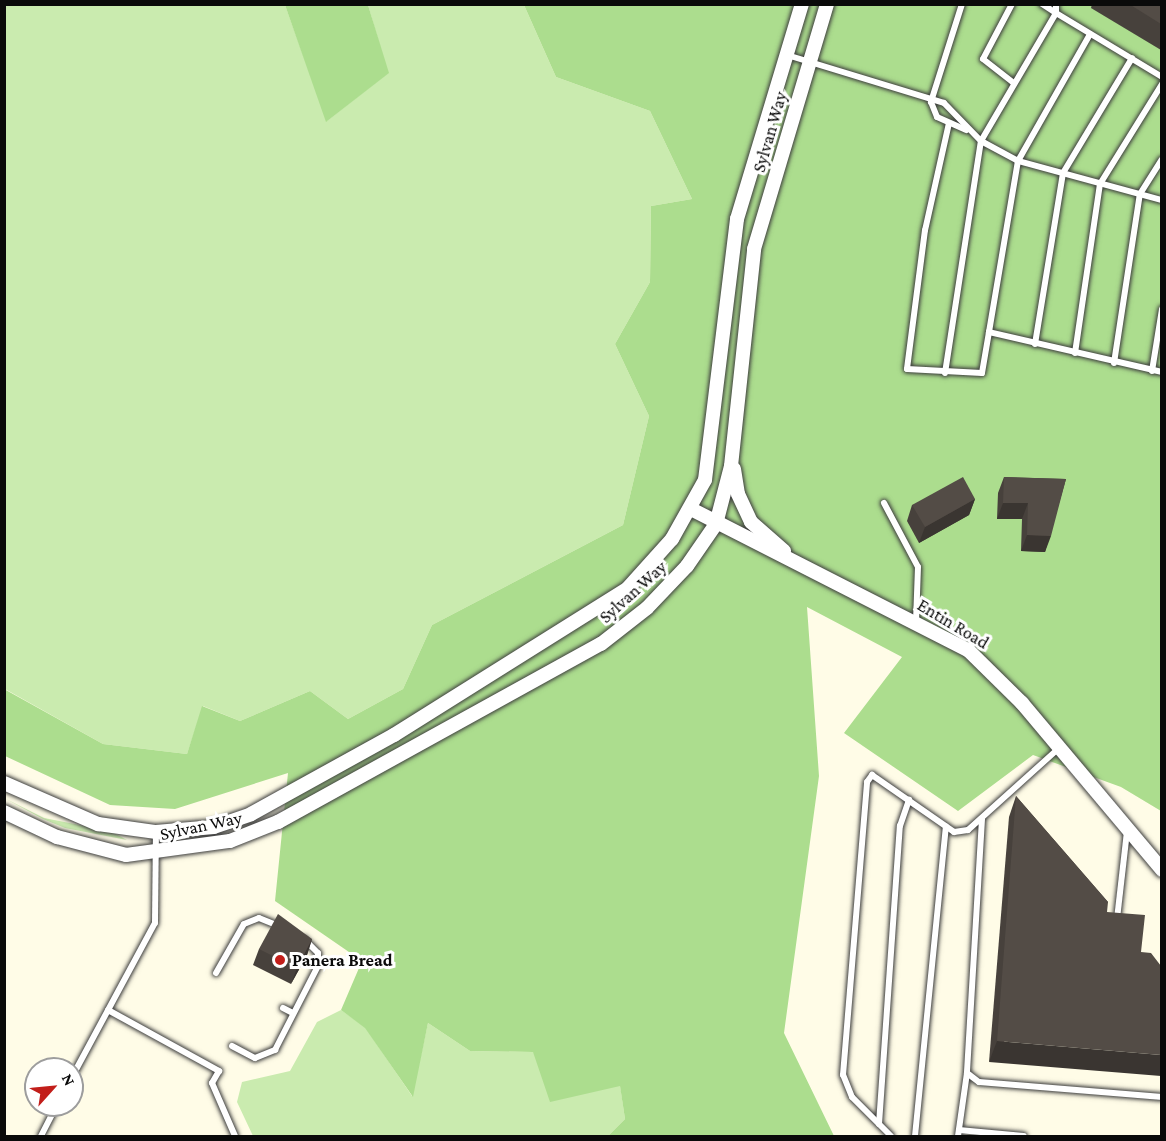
<!DOCTYPE html>
<html>
<head>
<meta charset="utf-8">
<style>
	body { margin:0 }
	#map { position:relative; width:1166px; height:1141px; overflow:hidden; background:#fffce7; font-family:"Crimson Pro",serif }
	div>[style] { position:absolute }
	[style*='--x'] { left:calc(var(--x)*1px); top:calc(var(--y)*1px); width:calc(var(--w)*1px); rotate:calc(var(--a)*1deg) }
	.green>* { inset:0; background:#caebaf }
	.forest>* { inset:0; background:#acdd8e }
	.roads { filter:drop-shadow(0 0 2px #3d3d3d) drop-shadow(0 0 2px #3d3d3d) }
	.service>* { height:6px; margin:-3px; padding:0 3px; transform-origin:3px; border-radius:3px; background:#fff }
	.tertiary>* { height:14px; margin:-7px; padding:0 7px; transform-origin:7px; border-radius:7px; background:#fff }
	.wall>* { inset:0; background:#47413c }
	.shaded-wall>* { inset:0; background:#3a3531 }
	.building>* { inset:0; background:#534c46 }
	.dots>* { width:16px; height:16px; translate:-50% -50%; box-sizing:border-box; border:3px solid #fff; border-radius:50% }
	span { translate:-50% -50%; white-space:nowrap; text-align:center; line-height:1.15; -webkit-text-stroke:6px #fff; paint-order:stroke }
	.street-label { font-size:18px; color:#0a0a0a }
	.poi-label { font-size:18px; color:#0a0a0a; font-weight:700 }
	.left { translate:0 -50%; text-align:left }
	.frame { position:absolute; inset:0; border:6px solid #0a0a0a; pointer-events:none }
	.north { position:absolute; left:24px; top:1057px; width:60px; height:60px; box-sizing:border-box; background:#fff; border:2px solid #9d9d9d; border-radius:50%; rotate:63deg; font-size:16px; font-weight:700; line-height:24px; text-align:center; color:#0a0a0a }
	.north::after { content:''; display:block; margin:auto; width:21px; height:27px; background:#c21e1a; clip-path:polygon(50% 0,100% 100%,50% 72%,0 100%) }
</style>
</head>
<body>
<div id="map">
	<div class="green">
		<i style="clip-path:polygon(6px 5px,285px 5px,327px 121px,388px 73px,368px 5px,524px 5px,556px 77px,650px 111px,692px 199px,651px 206px,650px 282px,615px 344px,649px 416px,623px 525px,432px 625px,403px 689px,348px 719px,310px 691px,240px 721px,203px 706px,187px 754px,103px 744px,5px 689px)"></i>
		<i style="clip-path:polygon(4px 798px,44px 818px,110px 831px,127px 840px,65px 828px,43px 819px)"></i>
		<i style="clip-path:polygon(341px 1010px,365px 1027px,412px 1096px,428px 1023px,470px 1051px,533px 1052px,620px 1085px,625px 1119px,608px 1136px,253px 1136px,237px 1102px,242px 1082px,290px 1071px,317px 1022px)"></i>
	</div>
	<div class="forest">
		<i style="clip-path:polygon(285px 5px,368px 5px,389px 73px,326px 122px)"></i>
		<i style="clip-path:polygon(524px 5px,1161px 5px,1161px 811px,1121px 787px,1033px 755px,958px 811px,844px 733px,902px 657px,807px 607px,819px 776px,784px 1033px,834px 1136px,608px 1136px,625px 1119px,620px 1086px,550px 1102px,533px 1052px,470px 1051px,428px 1023px,413px 1097px,365px 1028px,341px 1010px,362px 961px,275px 901px,288px 773px,175px 809px,110px 805px,5px 756px,4px 689px,103px 744px,187px 754px,202px 706px,240px 721px,310px 691px,348px 719px,403px 689px,432px 625px,623px 525px,649px 416px,615px 344px,650px 282px,651px 206px,692px 199px,650px 111px,556px 77px)"></i>
	</div>
	<div class="roads">
		<div class="service">
			<i style="--x:962;--y:4;--w:103;--a:107.6"></i>
			<i style="--x:931;--y:102;--w:16;--a:68"></i>
			<i style="--x:937;--y:117;--w:32;--a:24"></i>
			<i style="--x:1012;--y:4;--w:62;--a:117.8"></i>
			<i style="--x:983;--y:59;--w:39;--a:38"></i>
			<i style="--x:1056;--y:4;--w:9;--a:90"></i>
			<i style="--x:1056;--y:13;--w:124;--a:31.1"></i>
			<i style="--x:787;--y:55;--w:164;--a:17"></i>
			<i style="--x:944;--y:103;--w:53;--a:45.8"></i>
			<i style="--x:981;--y:141;--w:42;--a:28.4"></i>
			<i style="--x:1018;--y:161;--w:149;--a:15.2"></i>
			<i style="--x:949;--y:123;--w:110;--a:102.6"></i>
			<i style="--x:925;--y:230;--w:140;--a:97.4"></i>
			<i style="--x:907;--y:369;--w:75;--a:3.1"></i>
			<i style="--x:982;--y:373;--w:42;--a:-80.3"></i>
			<i style="--x:989;--y:332;--w:178;--a:13"></i>
			<i style="--x:989;--y:332;--w:173;--a:-80.4"></i>
			<i style="--x:1018;--y:161;--w:146;--a:-60.4"></i>
			<i style="--x:1035;--y:344;--w:173;--a:-80.7"></i>
			<i style="--x:1063;--y:173;--w:134;--a:-59"></i>
			<i style="--x:1075;--y:353;--w:171;--a:-81.6"></i>
			<i style="--x:1100;--y:184;--w:118;--a:-58.2"></i>
			<i style="--x:1114;--y:363;--w:171;--a:-81.3"></i>
			<i style="--x:1140;--y:194;--w:41;--a:-57.8"></i>
			<i style="--x:1152;--y:371;--w:63;--a:-80.8"></i>
			<i style="--x:945;--y:373;--w:235;--a:-81.2"></i>
			<i style="--x:981;--y:141;--w:148;--a:-59.6"></i>
			<i style="--x:1056;--y:13;--w:17;--a:-147"></i>
			<i style="--x:884;--y:503;--w:72;--a:62"></i>
			<i style="--x:918;--y:567;--w:54;--a:92.1"></i>
			<i style="--x:982;--y:819;--w:254;--a:93.4"></i>
			<i style="--x:967;--y:1073;--w:15;--a:37"></i>
			<i style="--x:979;--y:1082;--w:184;--a:4.7"></i>
			<i style="--x:1117;--y:919;--w:89;--a:-83.5"></i>
			<i style="--x:216;--y:973;--w:56;--a:-60.3"></i>
			<i style="--x:244;--y:924;--w:16;--a:-22"></i>
			<i style="--x:259;--y:918;--w:22;--a:22"></i>
			<i style="--x:283;--y:1008;--w:11;--a:27"></i>
			<i style="--x:108;--y:1010;--w:127;--a:28.8"></i>
			<i style="--x:219;--y:1071;--w:14;--a:120"></i>
			<i style="--x:212;--y:1083;--w:58;--a:66.5"></i>
			<i style="--x:232;--y:1046;--w:26;--a:28"></i>
			<i style="--x:255;--y:1058;--w:22;--a:-22"></i>
			<i style="--x:275;--y:1050;--w:94;--a:-62.9"></i>
			<i style="--x:318;--y:966;--w:13;--a:-90"></i>
			<i style="--x:318;--y:953;--w:20;--a:-135"></i>
			<i style="--x:72;--y:1077;--w:175;--a:-61.7"></i>
			<i style="--x:155;--y:923;--w:90;--a:-89.4"></i>
			<i style="--x:879;--y:1124;--w:299;--a:-86"></i>
			<i style="--x:900;--y:826;--w:28;--a:-71"></i>
			<i style="--x:959;--y:1130;--w:65;--a:5.3"></i>
			<i style="--x:41;--y:1136;--w:35;--a:-63"></i>
			<i style="--x:891;--y:1136;--w:55;--a:-135"></i>
			<i style="--x:852;--y:1097;--w:24;--a:-112"></i>
			<i style="--x:843;--y:1075;--w:294;--a:-85.3"></i>
			<i style="--x:867;--y:782;--w:9;--a:-54"></i>
			<i style="--x:872;--y:775;--w:100;--a:34.8"></i>
			<i style="--x:954;--y:832;--w:14;--a:-8"></i>
			<i style="--x:968;--y:830;--w:122;--a:-42"></i>
			<i style="--x:915;--y:1136;--w:311;--a:-84.3"></i>
			<i style="--x:958;--y:1136;--w:64;--a:-81.9"></i>
		</div>
		<div class="tertiary">
			<i style="--x:734;--y:469;--w:25;--a:81"></i>
			<i style="--x:738;--y:494;--w:31;--a:65"></i>
			<i style="--x:751;--y:522;--w:44;--a:41.3"></i>
			<i style="--x:691;--y:509;--w:311;--a:27"></i>
			<i style="--x:968;--y:650;--w:76;--a:44.5"></i>
			<i style="--x:1022;--y:703;--w:218;--a:50"></i>
			<i style="--x:4;--y:783;--w:103;--a:23.6"></i>
			<i style="--x:98;--y:824;--w:59;--a:7.9"></i>
			<i style="--x:156;--y:832;--w:58;--a:-4.9"></i>
			<i style="--x:214;--y:827;--w:39;--a:-19"></i>
			<i style="--x:251;--y:814;--w:163;--a:-28.9"></i>
			<i style="--x:394;--y:735;--w:276;--a:-32.1"></i>
			<i style="--x:628;--y:588;--w:66;--a:-48.1"></i>
			<i style="--x:672;--y:539;--w:68;--a:-60.8"></i>
			<i style="--x:705;--y:480;--w:263;--a:-83"></i>
			<i style="--x:737;--y:219;--w:225;--a:-73.2"></i>
			<i style="--x:4;--y:812;--w:59;--a:25.3"></i>
			<i style="--x:57;--y:837;--w:71;--a:14.6"></i>
			<i style="--x:126;--y:855;--w:105;--a:-7.7"></i>
			<i style="--x:230;--y:841;--w:52;--a:-21.6"></i>
			<i style="--x:278;--y:822;--w:369;--a:-28.9"></i>
			<i style="--x:601;--y:644;--w:58;--a:-38"></i>
			<i style="--x:647;--y:608;--w:58;--a:-46.4"></i>
			<i style="--x:687;--y:566;--w:51;--a:-55.4"></i>
			<i style="--x:716;--y:524;--w:60;--a:-75.5"></i>
			<i style="--x:731;--y:466;--w:218;--a:-83.9"></i>
			<i style="--x:754;--y:249;--w:256;--a:-73.4"></i>
		</div>
	</div>
	<div class="wall">
		<i style="clip-path:polygon(1092px 4px,1161px 4px,1161px 50px,1091px 8px)"></i>
		<i style="clip-path:polygon(1004px 477px,1066px 479px,1045px 552px,1021px 551px,1022px 519px,997px 519px,998px 493px)"></i>
		<i style="clip-path:polygon(975px 499px,969px 515px,919px 543px,907px 521px,912px 505px)"></i>
		<i style="clip-path:polygon(1016px 796px,1108px 902px,989px 1062px,1009px 817px)"></i>
		<i style="clip-path:polygon(312px 939px,307px 955px,291px 984px,253px 965px,259px 949px)"></i>
	</div>
	<div class="shaded-wall">
		<i style="clip-path:polygon(975px 499px,969px 515px,919px 543px,925px 527px)"></i>
		<i style="clip-path:polygon(1003px 503px,1028px 503px,1022px 519px,997px 519px)"></i>
		<i style="clip-path:polygon(1027px 535px,1051px 536px,1045px 552px,1021px 551px)"></i>
		<i style="clip-path:polygon(312px 939px,307px 955px,291px 984px,297px 968px)"></i>
		<i style="clip-path:polygon(997px 1041px,1161px 1055px,1161px 1076px,989px 1062px)"></i>
	</div>
	<div class="building">
		<i style="clip-path:polygon(1129px 4px,1161px 4px,1161px 24px)"></i>
		<i style="clip-path:polygon(963px 477px,975px 499px,925px 527px,912px 505px)"></i>
		<i style="clip-path:polygon(1004px 477px,1066px 479px,1051px 536px,1027px 535px,1028px 503px,1003px 503px)"></i>
		<i style="clip-path:polygon(1016px 796px,1108px 902px,1107px 912px,1145px 915px,1141px 952px,1151px 953px,1161px 966px,1161px 1055px,997px 1041px)"></i>
		<i style="clip-path:polygon(278px 914px,312px 939px,297px 968px,259px 949px)"></i>
	</div>
	<div class="dots">
		<i style="left:280px;top:960px;background:#c21e1a"></i>
	</div>
	<div class="street-label">
		<span style="left:770px;top:132px;rotate:-74deg">Sylvan Way</span>
		<span style="left:633px;top:592px;rotate:-42deg">Sylvan Way</span>
		<span style="left:953px;top:624px;rotate:31deg">Entin Road</span>
		<span style="left:201px;top:826px;rotate:-12deg">Sylvan Way</span>
	</div>
	<div class="poi-label">
		<span class="left" style="left:292px;top:960px">Panera Bread</span>
	</div>
	<div class="frame"></div>
	<div class="north">N</div>
</div>
</body>
</html>
